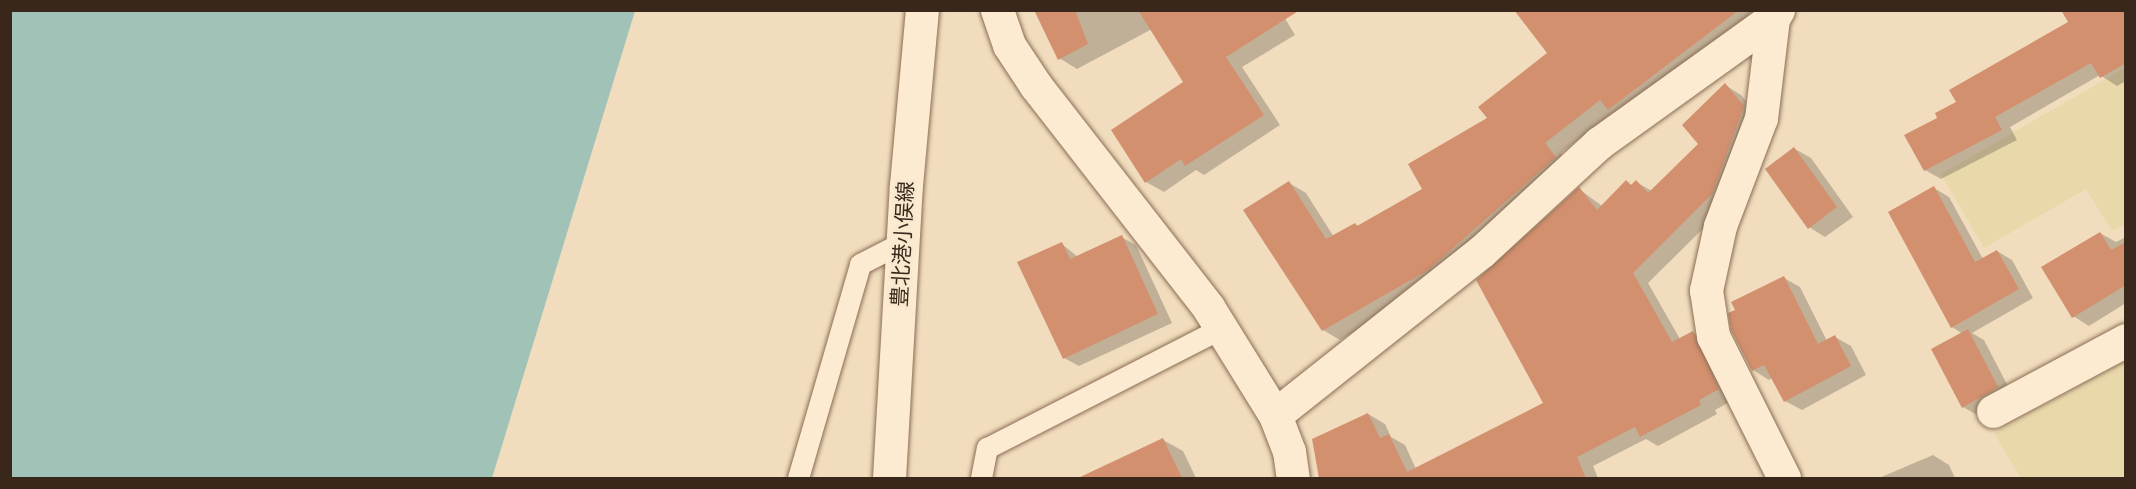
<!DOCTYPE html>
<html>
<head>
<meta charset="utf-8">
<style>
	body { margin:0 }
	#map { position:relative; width:2136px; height:489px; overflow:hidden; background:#f1ddbd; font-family:"Zilla Slab","Noto Sans JP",serif }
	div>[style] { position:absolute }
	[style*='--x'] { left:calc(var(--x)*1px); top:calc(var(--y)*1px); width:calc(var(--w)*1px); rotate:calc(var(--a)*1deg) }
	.farmland>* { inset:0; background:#e8d8aa }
	.water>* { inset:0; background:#a1c2b6 }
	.shadow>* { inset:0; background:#0003 }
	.building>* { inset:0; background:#d3906f }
	.roads { filter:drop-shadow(0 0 2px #8b6d55) drop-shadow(0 0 2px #8b6d55) }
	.lane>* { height:21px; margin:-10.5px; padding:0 10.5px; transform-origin:10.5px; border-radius:10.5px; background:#fcebd1 }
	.street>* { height:33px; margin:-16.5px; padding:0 16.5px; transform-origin:16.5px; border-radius:16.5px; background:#fcebd1 }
	.secondary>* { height:33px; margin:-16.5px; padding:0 16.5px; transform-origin:16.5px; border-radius:16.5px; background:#fcebd1 }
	span { translate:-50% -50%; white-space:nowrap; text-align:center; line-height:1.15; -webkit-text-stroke:5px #f8e8cd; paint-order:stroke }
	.street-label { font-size:21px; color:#39271b }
	.frame { position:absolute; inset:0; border:12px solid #39271b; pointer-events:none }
</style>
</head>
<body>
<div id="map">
	<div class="farmland">
		<i style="clip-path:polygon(2125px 68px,2125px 224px,2112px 231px,2086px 189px,1984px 248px,1941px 174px)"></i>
		<i style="clip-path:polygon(2125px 361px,2125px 478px,2021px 478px,1994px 433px)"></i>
	</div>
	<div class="water">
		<i style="clip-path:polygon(10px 11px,635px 11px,492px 478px,11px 478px)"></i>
	</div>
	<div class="shadow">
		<i style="clip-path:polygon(1035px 10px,1280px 10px,1295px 35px,1242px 67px,1280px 125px,1204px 175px,1196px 170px,1164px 192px,1146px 182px,1186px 83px,1152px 29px,1077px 69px,1059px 58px)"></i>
		<i style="clip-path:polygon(1519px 10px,1768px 10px,1626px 119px,1614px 112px,1561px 153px,1572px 167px,1445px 279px,1340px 340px,1323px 330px,1289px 183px,1306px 193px,1334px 237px,1355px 224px,1360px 227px,1424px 190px,1549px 53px)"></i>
		<i style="clip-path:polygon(2126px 10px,2126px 81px,2117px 86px,2100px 75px,2010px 127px,2017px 140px,1941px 179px,1925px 170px,1939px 118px,1958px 103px,2070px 23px)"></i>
		<i style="clip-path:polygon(1725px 85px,1741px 95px,1760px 117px,1729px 203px,1648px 283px,1680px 339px,1693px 333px,1710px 342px,1735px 399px,1715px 410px,1717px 414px,1658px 446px,1646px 439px,1593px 466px,1598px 478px,1319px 478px,1313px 440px,1368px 414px,1385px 424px,1391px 437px,1405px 445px,1416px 469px,1545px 403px,1579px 189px,1602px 206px,1627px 182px,1633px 186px,1636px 182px,1652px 191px,1700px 144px)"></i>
		<i style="clip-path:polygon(1795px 149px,1811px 158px,1853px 217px,1825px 237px,1809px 227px)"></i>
		<i style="clip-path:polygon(1934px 188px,1949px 197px,1983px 259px,1997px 251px,2012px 260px,2033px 298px,1972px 333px,1984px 340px,2013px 396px,1979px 416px,1963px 407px,1963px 334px,1952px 327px)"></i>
		<i style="clip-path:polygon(2100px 233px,2116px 242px,2126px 237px,2126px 303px,2089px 326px,2073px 316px)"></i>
		<i style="clip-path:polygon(1121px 237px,1136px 245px,1172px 323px,1079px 366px,1064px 358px,1062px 244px,1078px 257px)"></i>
		<i style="clip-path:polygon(1784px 278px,1800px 287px,1827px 341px,1835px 337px,1851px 346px,1866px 375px,1802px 410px,1785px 401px,1773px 377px,1769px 380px,1753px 370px)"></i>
		<i style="clip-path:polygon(1163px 440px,1183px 451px,1196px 478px,1081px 478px)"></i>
		<i style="clip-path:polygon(1933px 455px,1949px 465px,1955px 478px,1879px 478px)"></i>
	</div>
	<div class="building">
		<i style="clip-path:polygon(1034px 10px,1075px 10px,1088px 44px,1058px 60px)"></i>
		<i style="clip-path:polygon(1138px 10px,1300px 10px,1226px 57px,1264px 115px,1185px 166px,1181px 159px,1145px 183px,1111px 130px,1183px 82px)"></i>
		<i style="clip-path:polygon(1514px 10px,1739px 10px,1608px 110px,1600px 100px,1545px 143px,1556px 157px,1428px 270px,1322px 331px,1243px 210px,1289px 181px,1326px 239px,1355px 223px,1357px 226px,1422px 189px,1408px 164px,1487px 118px,1478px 107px,1547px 53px)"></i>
		<i style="clip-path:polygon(2061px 10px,2126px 10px,2126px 63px,2100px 78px,2091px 63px,1995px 117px,2002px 130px,1924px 171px,1904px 135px,1937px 118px,1935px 113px,1956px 102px,1949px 90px,2068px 22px)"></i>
		<i style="clip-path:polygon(1725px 83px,1744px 106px,1712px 194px,1633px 273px,1672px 342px,1693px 331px,1719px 389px,1699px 400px,1701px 405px,1640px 437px,1635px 427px,1577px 457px,1586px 478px,1319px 478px,1312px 439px,1368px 413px,1380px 438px,1389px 434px,1407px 472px,1543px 403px,1476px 280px,1579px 187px,1597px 210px,1626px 180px,1631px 185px,1636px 180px,1648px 193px,1698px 144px,1682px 125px)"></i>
		<i style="clip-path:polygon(1794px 147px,1837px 207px,1808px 229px,1765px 169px)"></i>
		<i style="clip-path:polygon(1934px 186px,1975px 262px,1997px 250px,2019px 289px,1951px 328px,1888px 212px)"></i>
		<i style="clip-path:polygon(2100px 232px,2111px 250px,2126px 242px,2126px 285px,2072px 318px,2041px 267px)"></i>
		<i style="clip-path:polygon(1122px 235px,1158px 314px,1063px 359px,1017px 262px,1062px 242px,1070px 259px)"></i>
		<i style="clip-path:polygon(1784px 276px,1818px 344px,1835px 335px,1851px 366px,1784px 402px,1764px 365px,1752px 371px,1731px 330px,1728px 313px,1735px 310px,1731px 302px)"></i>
		<i style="clip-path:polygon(1968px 329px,1998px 387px,1962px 408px,1931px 349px)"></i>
		<i style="clip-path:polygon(1163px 438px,1182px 478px,1078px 478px)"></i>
	</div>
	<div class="roads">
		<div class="lane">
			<i style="--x:798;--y:478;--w:223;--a:-73.8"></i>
			<i style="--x:860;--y:264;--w:48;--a:-27.1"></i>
			<i style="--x:981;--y:478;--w:31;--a:-79"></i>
			<i style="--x:987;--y:448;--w:263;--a:-27.1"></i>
		</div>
		<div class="street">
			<i style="--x:997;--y:10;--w:37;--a:71"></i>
			<i style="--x:1009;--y:45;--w:49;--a:56.6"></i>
			<i style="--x:1036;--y:86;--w:280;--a:52.1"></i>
			<i style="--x:1208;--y:307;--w:127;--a:58.2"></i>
			<i style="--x:1275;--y:415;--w:39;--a:69"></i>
			<i style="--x:1289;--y:451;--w:27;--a:82"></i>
			<i style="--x:1778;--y:10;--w:9;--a:122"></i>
			<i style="--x:1773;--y:18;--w:101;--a:96.8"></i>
			<i style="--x:1761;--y:118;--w:116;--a:110.8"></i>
			<i style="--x:1720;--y:226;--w:66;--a:102.3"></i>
			<i style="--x:1706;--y:290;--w:47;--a:81.3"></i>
			<i style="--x:1713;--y:336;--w:159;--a:63.4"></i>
			<i style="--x:1993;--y:411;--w:151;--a:-28.1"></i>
			<i style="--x:1275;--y:415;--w:264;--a:-38.4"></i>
			<i style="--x:1482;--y:251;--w:159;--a:-42.7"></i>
			<i style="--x:1599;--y:143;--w:214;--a:-35.7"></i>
		</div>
		<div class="secondary">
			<i style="--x:889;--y:478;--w:293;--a:-86.7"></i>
			<i style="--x:906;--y:185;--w:176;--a:-84.8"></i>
		</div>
	</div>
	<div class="street-label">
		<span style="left:903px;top:244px;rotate:-87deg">豊北港小俣線</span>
	</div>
	<div class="frame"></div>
</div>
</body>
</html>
